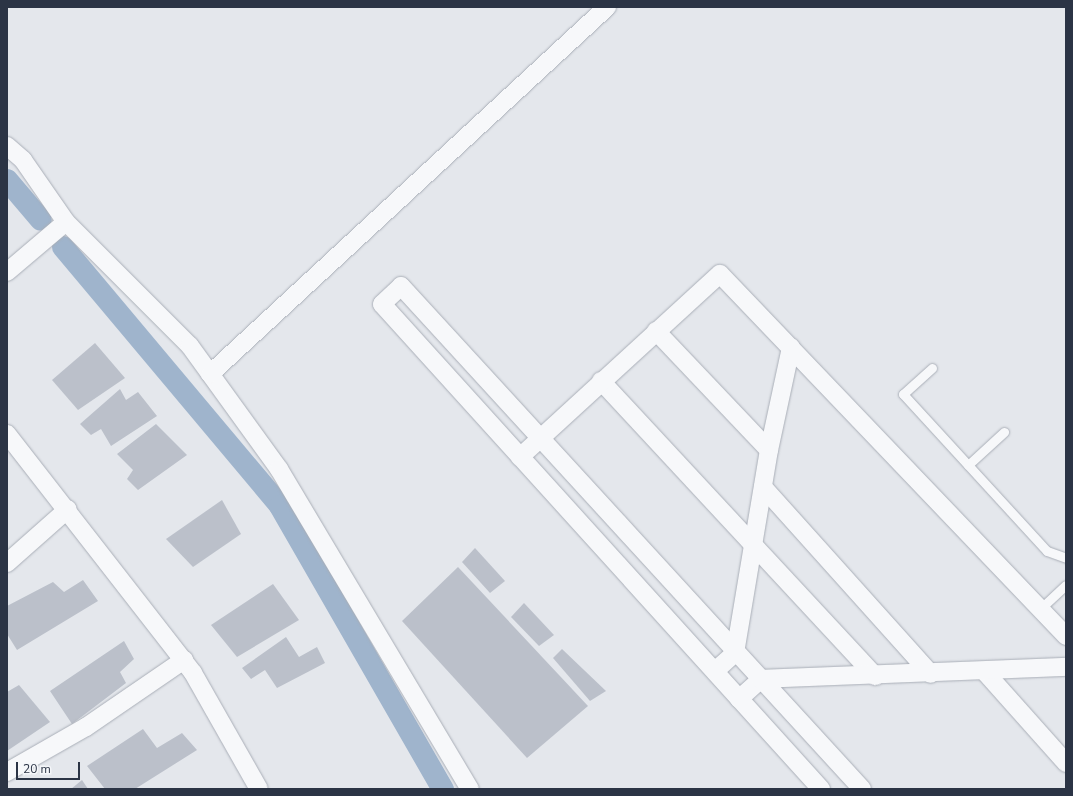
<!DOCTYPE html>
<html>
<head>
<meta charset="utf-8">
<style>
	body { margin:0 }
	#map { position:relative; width:1073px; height:796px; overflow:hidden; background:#e4e7ec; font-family:"Nunito Sans",sans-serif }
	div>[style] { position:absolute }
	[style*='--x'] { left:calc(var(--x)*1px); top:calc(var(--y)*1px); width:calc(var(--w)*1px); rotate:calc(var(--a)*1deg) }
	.canal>* { height:22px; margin:-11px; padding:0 11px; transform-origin:11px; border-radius:11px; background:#9fb4cc }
	.building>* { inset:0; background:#bbc0ca }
	.roads { filter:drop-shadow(0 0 1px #a9aeb7) drop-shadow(0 0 1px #a9aeb7) }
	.lane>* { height:9px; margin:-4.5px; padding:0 4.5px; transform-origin:4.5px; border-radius:4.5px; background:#f7f8fa }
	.street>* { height:18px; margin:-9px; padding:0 9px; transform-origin:9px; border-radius:9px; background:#f7f8fa }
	span { translate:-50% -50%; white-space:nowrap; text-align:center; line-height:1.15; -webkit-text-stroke:3.5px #f4f6f9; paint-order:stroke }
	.frame { position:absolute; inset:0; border:8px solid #2b3445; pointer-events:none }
	.scale { position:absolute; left:16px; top:762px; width:64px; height:18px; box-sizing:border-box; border:2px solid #2b3445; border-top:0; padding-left:5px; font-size:12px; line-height:14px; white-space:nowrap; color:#2b3445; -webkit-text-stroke:3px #f4f6f9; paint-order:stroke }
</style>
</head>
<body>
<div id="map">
	<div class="canal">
		<i style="--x:7;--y:180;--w:52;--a:49.6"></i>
		<i style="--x:63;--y:247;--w:338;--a:50"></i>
		<i style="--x:280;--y:506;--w:327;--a:60.1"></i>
	</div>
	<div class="building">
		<i style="clip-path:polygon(95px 343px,125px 378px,78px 410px,52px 380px)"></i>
		<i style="clip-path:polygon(120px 389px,126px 400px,138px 392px,157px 416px,111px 446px,101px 429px,91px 435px,80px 424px)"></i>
		<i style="clip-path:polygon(156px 424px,187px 455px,138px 490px,127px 479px,133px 470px,117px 454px)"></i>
		<i style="clip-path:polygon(222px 500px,241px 534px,193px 567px,166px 539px)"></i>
		<i style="clip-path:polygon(475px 548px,505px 581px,490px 593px,462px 562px)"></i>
		<i style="clip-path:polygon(458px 567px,588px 706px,527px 758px,402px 621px)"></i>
		<i style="clip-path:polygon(83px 580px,98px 601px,17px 650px,7px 634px,7px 606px,53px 582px,64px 592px)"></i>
		<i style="clip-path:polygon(273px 584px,299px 620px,237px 657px,211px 625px)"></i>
		<i style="clip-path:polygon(524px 603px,554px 635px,539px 646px,511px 617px)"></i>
		<i style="clip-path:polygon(286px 637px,299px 657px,317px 647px,325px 663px,277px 688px,265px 670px,251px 679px,242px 668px)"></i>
		<i style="clip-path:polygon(124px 641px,134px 659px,120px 672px,126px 683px,72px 724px,50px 691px)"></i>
		<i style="clip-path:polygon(562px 649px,606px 691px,590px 701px,553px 658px)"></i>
		<i style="clip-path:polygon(19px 685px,50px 722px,7px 751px,7px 692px)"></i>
		<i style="clip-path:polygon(143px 729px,157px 748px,182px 733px,197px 750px,135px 789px,105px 789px,87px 766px)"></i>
		<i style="clip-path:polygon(82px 780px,88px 789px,71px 789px)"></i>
	</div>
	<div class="roads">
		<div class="lane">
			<i style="--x:932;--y:368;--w:39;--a:138"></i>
			<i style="--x:903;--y:394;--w:213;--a:47.5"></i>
			<i style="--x:1047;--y:551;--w:20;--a:20"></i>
			<i style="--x:968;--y:465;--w:49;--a:-42.5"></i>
			<i style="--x:1040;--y:609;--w:35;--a:-43"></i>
		</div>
		<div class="street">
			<i style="--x:7;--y:146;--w:21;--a:41"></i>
			<i style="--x:23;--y:160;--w:75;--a:55.3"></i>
			<i style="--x:66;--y:222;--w:175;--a:45"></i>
			<i style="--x:190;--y:346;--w:152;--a:54.1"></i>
			<i style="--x:279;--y:469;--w:373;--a:59.2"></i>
			<i style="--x:7;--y:272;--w:77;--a:-40.3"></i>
			<i style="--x:656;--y:331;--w:164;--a:46.5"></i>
			<i style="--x:210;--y:374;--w:541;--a:-42.75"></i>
			<i style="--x:601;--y:381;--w:403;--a:47.1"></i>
			<i style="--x:7;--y:434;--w:303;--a:52.1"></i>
			<i style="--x:193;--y:673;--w:133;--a:60.4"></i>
			<i style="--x:520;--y:457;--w:271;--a:-42.5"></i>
			<i style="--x:720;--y:274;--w:501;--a:46.29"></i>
			<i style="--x:763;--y:487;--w:251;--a:48.1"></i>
			<i style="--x:7;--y:563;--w:81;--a:-41.5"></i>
			<i style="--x:715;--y:671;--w:27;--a:-42"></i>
			<i style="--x:735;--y:653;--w:206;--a:-80.5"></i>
			<i style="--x:769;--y:450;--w:105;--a:-77.9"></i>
			<i style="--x:985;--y:672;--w:122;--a:48.3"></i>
			<i style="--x:739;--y:699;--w:30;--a:-42"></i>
			<i style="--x:761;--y:679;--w:305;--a:-2.3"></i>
			<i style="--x:7;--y:772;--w:91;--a:-29.7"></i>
			<i style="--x:86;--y:727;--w:119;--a:-34.4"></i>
			<i style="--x:821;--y:789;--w:654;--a:-132.15"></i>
			<i style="--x:382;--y:304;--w:26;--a:-43"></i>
			<i style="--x:401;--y:286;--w:682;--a:47.49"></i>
		</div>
	</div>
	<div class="frame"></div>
	<div class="scale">20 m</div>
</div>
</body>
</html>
